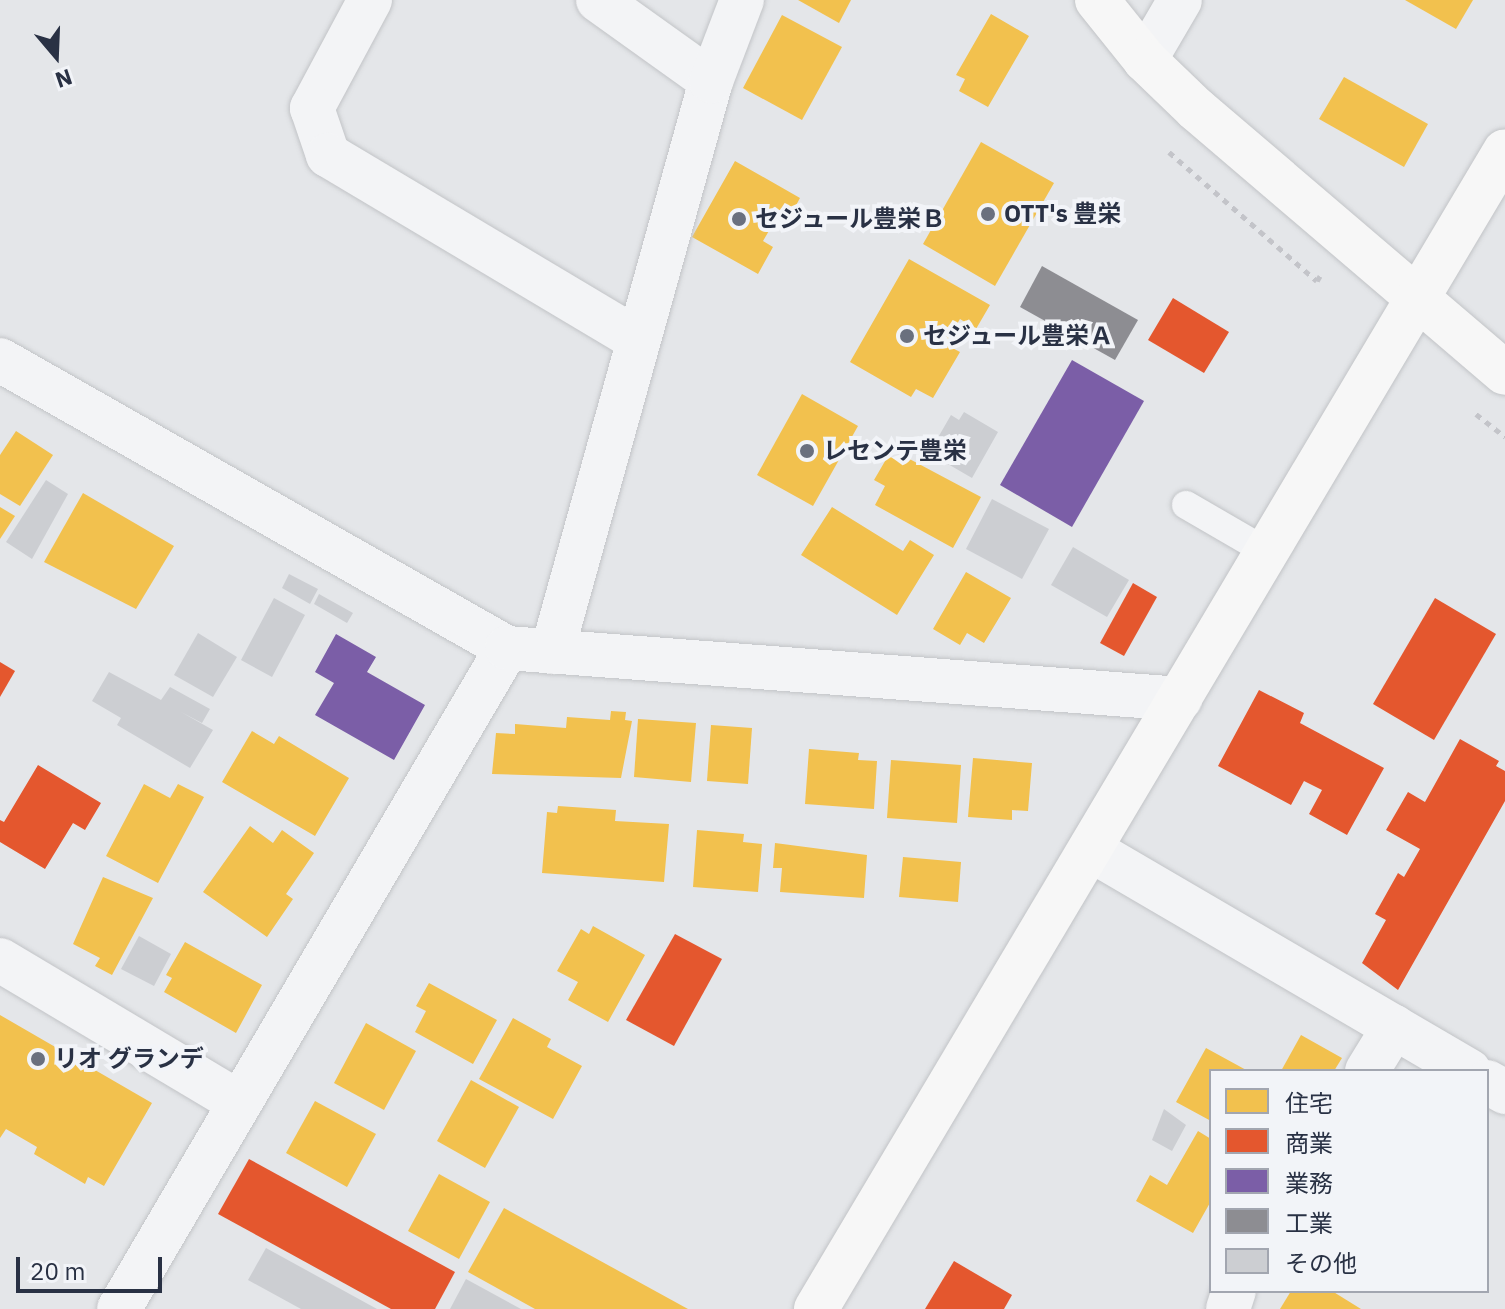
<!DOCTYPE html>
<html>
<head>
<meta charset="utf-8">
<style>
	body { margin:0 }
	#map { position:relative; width:1505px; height:1309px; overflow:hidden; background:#e4e6e9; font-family:"IBM Plex Sans","Noto Sans JP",sans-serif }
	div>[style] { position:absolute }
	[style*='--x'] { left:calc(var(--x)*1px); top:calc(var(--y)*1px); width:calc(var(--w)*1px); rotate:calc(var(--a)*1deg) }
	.homes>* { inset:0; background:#f2c14e }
	.shops>* { inset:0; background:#e4572e }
	.offices>* { inset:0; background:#7b5ea7 }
	.industry>* { inset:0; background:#8d8d92 }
	.building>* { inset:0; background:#ccced2 }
	.path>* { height:5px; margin-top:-2.5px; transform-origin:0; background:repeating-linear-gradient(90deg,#c3c4c9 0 6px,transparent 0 12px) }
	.roads { filter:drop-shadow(0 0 2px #c2c4c7) drop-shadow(0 0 2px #c2c4c7) }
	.lane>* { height:28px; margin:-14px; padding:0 14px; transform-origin:14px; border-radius:14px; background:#f3f4f6 }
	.street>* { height:44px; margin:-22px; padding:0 22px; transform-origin:22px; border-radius:22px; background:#f3f4f6 }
	.secondary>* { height:44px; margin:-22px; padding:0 22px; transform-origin:22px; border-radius:22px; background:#f7f7f7 }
	.dots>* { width:22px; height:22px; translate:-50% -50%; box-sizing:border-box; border:4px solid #f2f4f8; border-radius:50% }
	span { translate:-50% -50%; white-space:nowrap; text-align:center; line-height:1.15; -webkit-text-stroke:8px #f2f4f8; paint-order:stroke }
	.poi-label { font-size:24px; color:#293144; font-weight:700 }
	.left { translate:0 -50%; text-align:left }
	.legend { position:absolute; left:1209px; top:1069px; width:280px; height:224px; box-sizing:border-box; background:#f2f4f8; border:2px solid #a2a6b0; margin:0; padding:10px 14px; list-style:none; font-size:24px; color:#293144 }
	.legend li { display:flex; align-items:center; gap:16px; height:40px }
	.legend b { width:40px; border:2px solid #a2a6b0 }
	.north { position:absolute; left:16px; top:16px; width:80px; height:80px; -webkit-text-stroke:6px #f2f4f8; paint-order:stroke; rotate:161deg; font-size:22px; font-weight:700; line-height:32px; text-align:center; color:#293144 }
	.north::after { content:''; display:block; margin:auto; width:28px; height:36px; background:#293144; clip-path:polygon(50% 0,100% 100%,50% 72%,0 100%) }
	.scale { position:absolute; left:16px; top:1257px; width:146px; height:36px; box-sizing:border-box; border:4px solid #293144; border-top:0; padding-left:10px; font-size:24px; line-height:28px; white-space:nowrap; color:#293144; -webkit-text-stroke:6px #f2f4f8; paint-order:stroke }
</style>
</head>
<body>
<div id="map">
	<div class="homes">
		<i style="clip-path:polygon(798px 0,851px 0,839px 23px)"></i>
		<i style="clip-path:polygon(1405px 0,1473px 0,1456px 29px)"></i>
		<i style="clip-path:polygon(991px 14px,1029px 36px,988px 107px,959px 91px,965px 79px,956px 75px)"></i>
		<i style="clip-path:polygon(782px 15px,842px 47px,802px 120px,743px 88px)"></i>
		<i style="clip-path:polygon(1344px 77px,1428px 124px,1404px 167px,1319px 119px)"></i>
		<i style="clip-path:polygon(981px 142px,1054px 183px,995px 286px,923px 244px)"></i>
		<i style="clip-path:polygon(735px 161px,800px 198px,787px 222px,777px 217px,763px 241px,773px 247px,758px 274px,692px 237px)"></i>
		<i style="clip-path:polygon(909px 259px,990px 305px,976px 329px,960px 319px,945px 344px,960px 352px,933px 398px,916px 389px,911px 397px,850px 362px)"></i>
		<i style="clip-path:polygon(802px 394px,858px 426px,813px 506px,757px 475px)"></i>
		<i style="clip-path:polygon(16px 431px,53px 455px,20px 506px,0 494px,0 455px)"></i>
		<i style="clip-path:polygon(902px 455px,981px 497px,953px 548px,875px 505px,885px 486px,874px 480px,888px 456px,899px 461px)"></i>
		<i style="clip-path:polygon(83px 493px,174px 546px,136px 609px,44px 562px)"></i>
		<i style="clip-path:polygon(0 507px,15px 516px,0 539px)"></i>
		<i style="clip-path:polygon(832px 507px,903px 551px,910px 540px,934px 555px,897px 615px,801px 555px)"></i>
		<i style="clip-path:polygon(966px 572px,1011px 598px,984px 643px,967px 633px,960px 645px,933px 629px)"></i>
		<i style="clip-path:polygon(611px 711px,626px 712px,625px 720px,632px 721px,621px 778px,492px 774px,496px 733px,515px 734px,515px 724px,566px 728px,567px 717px,610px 720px)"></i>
		<i style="clip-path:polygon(638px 719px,696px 723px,691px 782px,634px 777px)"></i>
		<i style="clip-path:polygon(711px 725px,752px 728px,748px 784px,707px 781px)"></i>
		<i style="clip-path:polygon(252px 731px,274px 744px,279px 736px,349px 778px,315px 836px,222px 782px)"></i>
		<i style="clip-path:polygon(809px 749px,859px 753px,858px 760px,877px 761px,874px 809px,805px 804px)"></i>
		<i style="clip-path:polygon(973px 758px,1032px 763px,1028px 811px,1012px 810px,1012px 820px,968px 817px)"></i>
		<i style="clip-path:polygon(891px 760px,961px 765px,957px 823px,887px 818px)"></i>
		<i style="clip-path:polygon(144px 784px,170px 798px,178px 784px,204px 797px,158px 883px,106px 856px)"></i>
		<i style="clip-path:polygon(558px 806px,616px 810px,615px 821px,669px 824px,664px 882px,542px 873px,547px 812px,557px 813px)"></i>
		<i style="clip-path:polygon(250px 826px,273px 843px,282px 830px,314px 853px,286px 894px,293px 899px,267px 937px,203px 892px)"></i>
		<i style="clip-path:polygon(697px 830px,744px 834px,743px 842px,762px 844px,758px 892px,693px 887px)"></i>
		<i style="clip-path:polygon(775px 843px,867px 855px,864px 898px,780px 892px,782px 868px,773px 868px)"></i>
		<i style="clip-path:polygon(903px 857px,961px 862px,958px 902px,899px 897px)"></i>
		<i style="clip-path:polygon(103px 877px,153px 898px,112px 975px,95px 966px,100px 958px,73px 944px)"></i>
		<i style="clip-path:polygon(593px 926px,645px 955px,608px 1022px,568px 1000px,578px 982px,557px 971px,581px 929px,589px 934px)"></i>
		<i style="clip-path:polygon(185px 942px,262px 985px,236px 1033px,164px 992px,172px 978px,166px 975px)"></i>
		<i style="clip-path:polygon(429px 983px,497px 1020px,473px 1064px,415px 1032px,426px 1011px,416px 1006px)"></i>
		<i style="clip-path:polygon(0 1015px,152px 1103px,104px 1186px,88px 1177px,85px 1184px,34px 1154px,37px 1147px,6px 1129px,0 1138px)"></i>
		<i style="clip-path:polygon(513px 1018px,551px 1039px,547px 1047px,582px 1066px,553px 1119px,479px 1079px)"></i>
		<i style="clip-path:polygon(366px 1023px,416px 1051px,384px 1110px,334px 1083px)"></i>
		<i style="clip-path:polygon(1301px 1035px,1342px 1058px,1334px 1071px,1281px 1071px)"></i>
		<i style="clip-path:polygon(1206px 1048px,1248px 1071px,1211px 1071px,1211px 1121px,1176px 1102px)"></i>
		<i style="clip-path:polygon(471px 1080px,519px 1107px,485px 1168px,437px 1141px)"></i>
		<i style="clip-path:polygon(315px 1101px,376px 1134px,347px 1187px,286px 1153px)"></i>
		<i style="clip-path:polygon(1198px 1131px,1211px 1139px,1211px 1201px,1193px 1233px,1136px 1201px,1150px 1175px,1167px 1185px)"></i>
		<i style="clip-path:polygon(439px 1174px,490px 1202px,459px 1259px,408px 1231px)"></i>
		<i style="clip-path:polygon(504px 1208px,688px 1309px,535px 1309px,468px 1272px)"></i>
		<i style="clip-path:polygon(1291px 1291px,1332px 1291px,1361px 1309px,1280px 1309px)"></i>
	</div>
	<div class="shops">
		<i style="clip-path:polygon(1173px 298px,1229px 332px,1204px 373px,1148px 340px)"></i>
		<i style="clip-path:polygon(1133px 583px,1157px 597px,1124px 656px,1100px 643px)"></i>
		<i style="clip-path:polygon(1435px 598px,1496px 634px,1434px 740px,1373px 704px)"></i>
		<i style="clip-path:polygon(0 662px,15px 671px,0 697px)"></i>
		<i style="clip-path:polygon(1259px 690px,1304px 713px,1300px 723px,1384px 768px,1347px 835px,1309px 814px,1322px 790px,1304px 781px,1291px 805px,1218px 766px)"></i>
		<i style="clip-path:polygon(1460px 739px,1499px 761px,1496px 766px,1505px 771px,1505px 801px,1398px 990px,1362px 963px,1386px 920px,1375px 914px,1398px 873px,1404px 877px,1420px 849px,1386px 830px,1408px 792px,1425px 802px)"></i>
		<i style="clip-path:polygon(38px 765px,101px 803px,85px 830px,73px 823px,45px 869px,0 842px,0 820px,4px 822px)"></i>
		<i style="clip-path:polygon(675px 934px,722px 959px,674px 1046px,626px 1020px)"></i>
		<i style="clip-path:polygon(249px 1159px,455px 1272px,435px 1309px,391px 1309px,218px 1214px)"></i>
		<i style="clip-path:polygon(954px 1261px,1012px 1295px,1004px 1309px,925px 1309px)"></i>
	</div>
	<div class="offices">
		<i style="clip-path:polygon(1072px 360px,1144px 401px,1072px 527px,1000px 485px)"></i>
		<i style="clip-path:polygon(336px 634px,376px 657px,367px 672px,425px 705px,394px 760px,315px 715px,334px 683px,315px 672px)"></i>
	</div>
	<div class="industry">
		<i style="clip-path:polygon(1042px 266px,1138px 320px,1115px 360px,1020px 307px)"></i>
	</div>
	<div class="building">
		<i style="clip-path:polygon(964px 412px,998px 432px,972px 478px,929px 453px,951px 415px,959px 420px)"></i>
		<i style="clip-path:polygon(46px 480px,68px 494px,32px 559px,6px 542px)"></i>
		<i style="clip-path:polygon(992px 499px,1049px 529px,1022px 579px,966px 549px)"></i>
		<i style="clip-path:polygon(1073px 547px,1129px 580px,1107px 617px,1051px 585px)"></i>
		<i style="clip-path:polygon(289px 574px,318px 589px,310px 604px,282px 588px)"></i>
		<i style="clip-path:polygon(319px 594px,353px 613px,347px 623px,314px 604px)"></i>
		<i style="clip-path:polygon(274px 598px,305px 615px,272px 677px,241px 660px)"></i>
		<i style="clip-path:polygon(198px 633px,237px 657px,213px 697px,174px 675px)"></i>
		<i style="clip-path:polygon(109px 672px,161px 700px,170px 687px,210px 709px,202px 723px,181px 712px,213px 730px,190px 768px,117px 725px,121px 718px,92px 701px)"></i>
		<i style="clip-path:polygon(139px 936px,171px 954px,154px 986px,121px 969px)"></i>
		<i style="clip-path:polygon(1164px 1109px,1186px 1125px,1172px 1151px,1152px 1140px)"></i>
		<i style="clip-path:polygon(266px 1248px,377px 1309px,301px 1309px,248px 1280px)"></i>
		<i style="clip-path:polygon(466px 1279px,521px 1309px,450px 1309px)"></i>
	</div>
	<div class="path">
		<i style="--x:1169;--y:152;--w:196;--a:41.1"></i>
		<i style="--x:1317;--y:281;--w:6;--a:-59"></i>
		<i style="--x:1476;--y:414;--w:37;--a:38"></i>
	</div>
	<div class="roads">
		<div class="lane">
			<i style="--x:1186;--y:505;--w:94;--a:30.1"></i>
		</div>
		<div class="street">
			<i style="--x:370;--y:0;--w:123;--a:118.2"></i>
			<i style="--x:312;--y:108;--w:50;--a:71.2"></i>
			<i style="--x:328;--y:155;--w:361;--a:30.8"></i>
			<i style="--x:598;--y:0;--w:139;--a:35.6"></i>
			<i style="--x:1145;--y:60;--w:69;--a:-59.7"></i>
			<i style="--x:0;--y:360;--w:583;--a:29.6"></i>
			<i style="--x:552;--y:652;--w:593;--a:-74.44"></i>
			<i style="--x:711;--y:81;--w:87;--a:-69.1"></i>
			<i style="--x:1091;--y:850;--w:438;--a:30.3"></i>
			<i style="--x:0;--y:960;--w:279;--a:30.8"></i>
			<i style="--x:1367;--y:1071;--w:52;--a:-58.5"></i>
			<i style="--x:1487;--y:1082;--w:21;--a:29"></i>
			<i style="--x:119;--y:1309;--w:766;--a:-59.59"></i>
			<i style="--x:507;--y:648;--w:675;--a:4.33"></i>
			<i style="--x:1228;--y:1309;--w:19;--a:-72"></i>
		</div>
		<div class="secondary">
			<i style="--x:1097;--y:0;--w:77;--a:51.3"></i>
			<i style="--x:1145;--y:60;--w:71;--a:43.9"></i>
			<i style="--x:1196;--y:109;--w:406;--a:40.5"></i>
			<i style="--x:816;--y:1309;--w:1347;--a:-59.25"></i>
		</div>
	</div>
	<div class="dots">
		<i style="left:988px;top:214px;background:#6a707e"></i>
		<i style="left:739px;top:219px;background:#6a707e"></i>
		<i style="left:907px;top:336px;background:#6a707e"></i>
		<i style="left:807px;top:451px;background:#6a707e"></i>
		<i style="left:38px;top:1059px;background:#6a707e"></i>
	</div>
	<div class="poi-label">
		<span class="left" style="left:1004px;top:214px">OTT's 豊栄</span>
		<span class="left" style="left:755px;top:219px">セジュール豊栄Ｂ</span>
		<span class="left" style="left:923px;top:336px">セジュール豊栄Ａ</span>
		<span class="left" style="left:823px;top:451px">レセンテ豊栄</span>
		<span class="left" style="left:54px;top:1059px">リオ グランデ</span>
	</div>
	<ul class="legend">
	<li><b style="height:22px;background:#f2c14e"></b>住宅</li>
	<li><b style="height:22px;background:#e4572e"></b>商業</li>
	<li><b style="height:22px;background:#7b5ea7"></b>業務</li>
	<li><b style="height:22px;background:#8d8d92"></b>工業</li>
	<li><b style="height:22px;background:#ccced2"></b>その他</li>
	</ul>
	<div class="north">N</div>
	<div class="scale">20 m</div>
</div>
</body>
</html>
